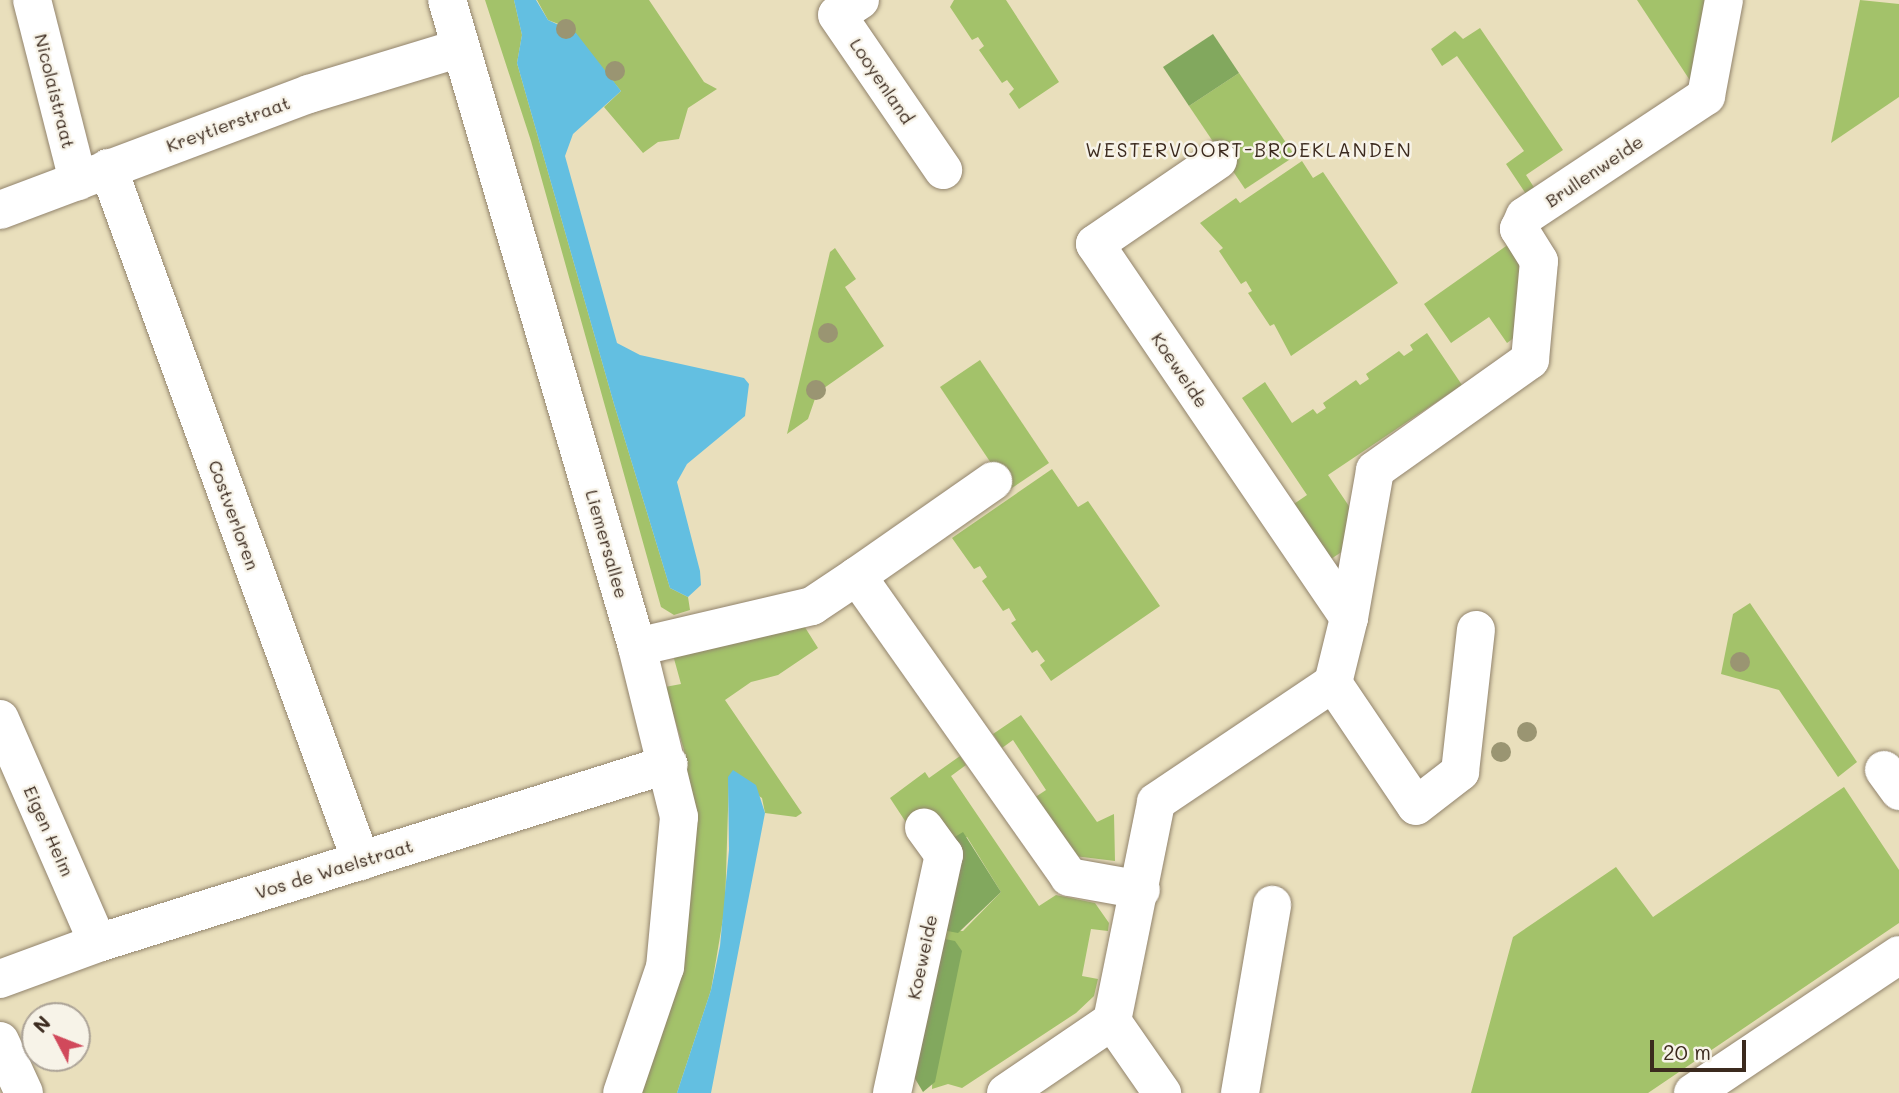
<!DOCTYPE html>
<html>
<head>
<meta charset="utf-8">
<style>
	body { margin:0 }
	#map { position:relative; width:1899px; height:1093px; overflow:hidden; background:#e9dfbc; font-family:Mali,sans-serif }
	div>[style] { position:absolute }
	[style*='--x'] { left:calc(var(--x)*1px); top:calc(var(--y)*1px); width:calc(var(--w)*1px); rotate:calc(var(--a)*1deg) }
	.green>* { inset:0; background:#a3c26a }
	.forest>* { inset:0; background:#82a85e }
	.water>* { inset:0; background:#63bfe1 }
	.roads { filter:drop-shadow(0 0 2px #92846d) drop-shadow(0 0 2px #92846d) }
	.minor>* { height:38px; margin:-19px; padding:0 19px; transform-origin:19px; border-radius:19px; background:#fff }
	.trees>* { width:20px; height:20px; margin:-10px; border-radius:50%; background:#9a9572 }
	span { translate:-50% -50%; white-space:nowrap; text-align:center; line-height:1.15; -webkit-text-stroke:5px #f7f3e8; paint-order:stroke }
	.street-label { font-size:18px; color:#3b2a1e }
	.neighbourhood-label { font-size:19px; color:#3b2a1e; letter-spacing:2px }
	.north { position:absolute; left:21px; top:1002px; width:70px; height:70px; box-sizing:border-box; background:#f7f3e8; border:2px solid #aca397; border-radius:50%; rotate:312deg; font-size:19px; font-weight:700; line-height:28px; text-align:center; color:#3b2a1e }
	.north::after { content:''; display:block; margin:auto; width:24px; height:32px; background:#d1495b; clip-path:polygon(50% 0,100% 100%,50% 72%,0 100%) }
	.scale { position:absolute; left:1650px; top:1040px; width:96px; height:32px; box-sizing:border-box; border:4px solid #3b2a1e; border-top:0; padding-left:9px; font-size:21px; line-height:24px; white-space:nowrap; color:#3b2a1e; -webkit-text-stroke:5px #f7f3e8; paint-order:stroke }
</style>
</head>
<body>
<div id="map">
	<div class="green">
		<i style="clip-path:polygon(485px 0,514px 0,522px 35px,517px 63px,614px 404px,670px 588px,688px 597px,690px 610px,674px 615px,661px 607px,531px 141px)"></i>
		<i style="clip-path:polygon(537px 0,649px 0,704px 82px,717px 89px,688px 108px,679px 139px,658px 142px,643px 153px,604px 107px,621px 91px,569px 28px,548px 20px)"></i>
		<i style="clip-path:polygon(954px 0,1006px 0,1059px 82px,1019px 109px,1009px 94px,1014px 89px,1007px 80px,1002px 83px,979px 50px,984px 46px,978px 37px,972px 40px,950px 7px)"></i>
		<i style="clip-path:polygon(1637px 0,1713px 0,1695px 88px)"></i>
		<i style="clip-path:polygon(1860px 0,1899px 4px,1899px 97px,1831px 143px)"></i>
		<i style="clip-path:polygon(1480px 28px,1563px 150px,1526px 175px,1539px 195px,1526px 194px,1506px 164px,1524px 151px,1457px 56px,1442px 66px,1431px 49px,1455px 31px,1463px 39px)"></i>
		<i style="clip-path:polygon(1239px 73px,1295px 156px,1245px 189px,1189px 106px)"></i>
		<i style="clip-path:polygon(1302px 161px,1313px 178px,1323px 172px,1398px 283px,1291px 356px,1274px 324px,1270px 326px,1248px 293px,1252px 291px,1246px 281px,1241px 284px,1219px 251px,1223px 248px,1200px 223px,1236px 198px,1240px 203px)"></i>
		<i style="clip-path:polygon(1509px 244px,1525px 267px,1518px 335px,1507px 343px,1489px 317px,1451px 343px,1424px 304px)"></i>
		<i style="clip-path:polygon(835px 248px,856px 279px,845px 287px,884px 346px,817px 393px,808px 419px,787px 434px,830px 252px)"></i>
		<i style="clip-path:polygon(1427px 333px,1462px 385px,1328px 475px,1357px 518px,1352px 545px,1325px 563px,1288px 508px,1307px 495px,1242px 398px,1265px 382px,1292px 423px,1313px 409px,1317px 414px,1326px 408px,1323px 403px,1356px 380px,1360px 385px,1369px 379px,1366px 374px,1399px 351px,1404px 356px,1413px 350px,1410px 345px)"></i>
		<i style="clip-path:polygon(980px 360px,1049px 463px,1009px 490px,940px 387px)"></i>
		<i style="clip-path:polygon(1052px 469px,1078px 507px,1088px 501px,1160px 606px,1051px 681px,1040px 665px,1045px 661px,1037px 650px,1032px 653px,1011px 623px,1016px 620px,1009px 608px,1003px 611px,982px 581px,987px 577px,980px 566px,974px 569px,952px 538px)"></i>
		<i style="clip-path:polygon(1750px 603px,1857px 762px,1838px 777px,1779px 690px,1721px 674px,1733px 614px)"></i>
		<i style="clip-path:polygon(801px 621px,818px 648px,778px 675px,751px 682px,725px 700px,802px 813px,796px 817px,765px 813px,762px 798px,729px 777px,725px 907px,711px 990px,677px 1093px,637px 1093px,690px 793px,684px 750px,665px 687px,681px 684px,673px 655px)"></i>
		<i style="clip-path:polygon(1021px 715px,1097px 822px,1114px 814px,1115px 861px,1074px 856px,1034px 798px,1046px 790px,1013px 740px,1002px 748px,993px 734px)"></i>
		<i style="clip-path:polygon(960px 756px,966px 765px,951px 776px,1039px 906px,1056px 895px,1095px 903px,1109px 923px,1108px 931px,1091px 929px,1082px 976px,1098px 979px,1094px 996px,1076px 1013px,962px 1088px,948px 1084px,932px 1089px,937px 929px,963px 931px,1001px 892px,967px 837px,950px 840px,911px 830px,890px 798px,925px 772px,929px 778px)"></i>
		<i style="clip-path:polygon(1844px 787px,1899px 870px,1899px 923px,1648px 1093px,1471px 1093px,1513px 937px,1616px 867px,1653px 917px)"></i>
	</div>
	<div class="forest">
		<i style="clip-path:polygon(1213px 34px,1239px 73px,1189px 106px,1163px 67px)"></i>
		<i style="clip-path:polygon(963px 832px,1001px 892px,958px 933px,937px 929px,950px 840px)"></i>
		<i style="clip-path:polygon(935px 937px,955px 941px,962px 951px,935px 1082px,923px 1092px,908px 1067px)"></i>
	</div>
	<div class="water">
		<i style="clip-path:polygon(514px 0,536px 0,548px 20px,576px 33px,621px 91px,573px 134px,565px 156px,617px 343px,640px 355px,744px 378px,749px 384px,745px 416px,687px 464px,677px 482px,700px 571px,701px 585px,688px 597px,670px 588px,614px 404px,517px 63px,522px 35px)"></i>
		<i style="clip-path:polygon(733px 770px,756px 785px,765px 813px,711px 1093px,677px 1093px,711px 990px,720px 946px,729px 850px,728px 777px)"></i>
	</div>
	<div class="roads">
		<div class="minor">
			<i style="--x:32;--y:0;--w:187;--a:75.7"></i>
			<i style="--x:447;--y:0;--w:674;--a:73.63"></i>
			<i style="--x:637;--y:647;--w:175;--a:76.1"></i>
			<i style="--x:679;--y:817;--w:151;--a:95.3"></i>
			<i style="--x:665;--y:967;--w:133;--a:108.8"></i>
			<i style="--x:860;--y:0;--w:27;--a:147"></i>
			<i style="--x:837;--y:15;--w:188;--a:55.6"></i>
			<i style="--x:1218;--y:160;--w:149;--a:145.7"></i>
			<i style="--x:1095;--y:244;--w:452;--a:55.8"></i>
			<i style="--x:108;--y:168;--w:738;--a:69.94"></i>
			<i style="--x:0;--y:210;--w:330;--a:-20.6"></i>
			<i style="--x:309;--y:94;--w:158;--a:-16.9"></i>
			<i style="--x:857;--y:576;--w:166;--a:-34.9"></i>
			<i style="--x:637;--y:647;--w:180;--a:-13.2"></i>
			<i style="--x:812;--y:606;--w:54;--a:-33.7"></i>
			<i style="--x:857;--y:576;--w:368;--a:54.8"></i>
			<i style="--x:1069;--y:877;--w:73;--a:10.2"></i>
			<i style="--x:1333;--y:683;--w:148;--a:56"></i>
			<i style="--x:1416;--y:806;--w:56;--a:-37.7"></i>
			<i style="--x:1460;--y:772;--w:143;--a:-83.6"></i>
			<i style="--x:0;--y:719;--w:244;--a:66.4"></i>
			<i style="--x:1884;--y:770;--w:26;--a:54"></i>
			<i style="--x:0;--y:979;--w:104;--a:-20.2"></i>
			<i style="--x:98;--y:943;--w:598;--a:-17.41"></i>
			<i style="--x:1112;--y:1021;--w:88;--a:55.2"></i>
			<i style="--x:0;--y:1041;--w:57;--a:65.2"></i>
			<i style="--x:892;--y:1093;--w:244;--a:-77.7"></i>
			<i style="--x:944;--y:855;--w:34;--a:-126"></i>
			<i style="--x:1006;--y:1093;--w:128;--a:-34.2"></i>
			<i style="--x:1112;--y:1021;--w:223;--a:-78.6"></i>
			<i style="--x:1156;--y:802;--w:213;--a:-33.9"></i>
			<i style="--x:1333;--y:683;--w:67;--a:-76.2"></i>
			<i style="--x:1349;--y:618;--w:150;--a:-80"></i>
			<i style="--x:1375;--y:470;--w:190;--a:-35.4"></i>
			<i style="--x:1530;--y:360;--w:99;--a:-84.8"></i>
			<i style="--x:1539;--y:261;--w:38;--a:-122"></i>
			<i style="--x:1519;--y:229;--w:14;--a:-65"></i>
			<i style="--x:1525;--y:216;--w:217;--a:-33.5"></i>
			<i style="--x:1706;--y:96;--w:98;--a:-79.4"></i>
			<i style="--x:1240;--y:1093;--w:191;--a:-80.3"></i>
			<i style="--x:1693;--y:1093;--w:248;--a:-33.8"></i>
		</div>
	</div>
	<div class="trees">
		<i style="left:566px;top:29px"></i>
		<i style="left:615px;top:71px"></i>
		<i style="left:828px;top:333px"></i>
		<i style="left:816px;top:390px"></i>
		<i style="left:1740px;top:662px"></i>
		<i style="left:1527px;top:732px"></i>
		<i style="left:1501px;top:752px"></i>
	</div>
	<div class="street-label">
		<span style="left:882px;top:81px;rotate:56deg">Looyenland</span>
		<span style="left:55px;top:91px;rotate:76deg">Nicolaistraat</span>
		<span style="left:228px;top:124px;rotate:-20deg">Kreytierstraat</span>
		<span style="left:1594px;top:171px;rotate:-34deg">Brullenweide</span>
		<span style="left:1180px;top:370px;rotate:56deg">Koeweide</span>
		<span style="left:234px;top:515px;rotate:70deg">Costverloren</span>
		<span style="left:607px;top:544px;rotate:74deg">Liemersallee</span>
		<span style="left:49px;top:831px;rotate:66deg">Eigen Heim</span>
		<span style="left:334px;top:869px;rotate:-17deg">Vos de Waelstraat</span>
		<span style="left:922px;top:957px;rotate:-78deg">Koeweide</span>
	</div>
	<div class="neighbourhood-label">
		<span style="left:1249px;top:150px">WESTERVOORT-BROEKLANDEN</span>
	</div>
	<div class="north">N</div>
	<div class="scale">20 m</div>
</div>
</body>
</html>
